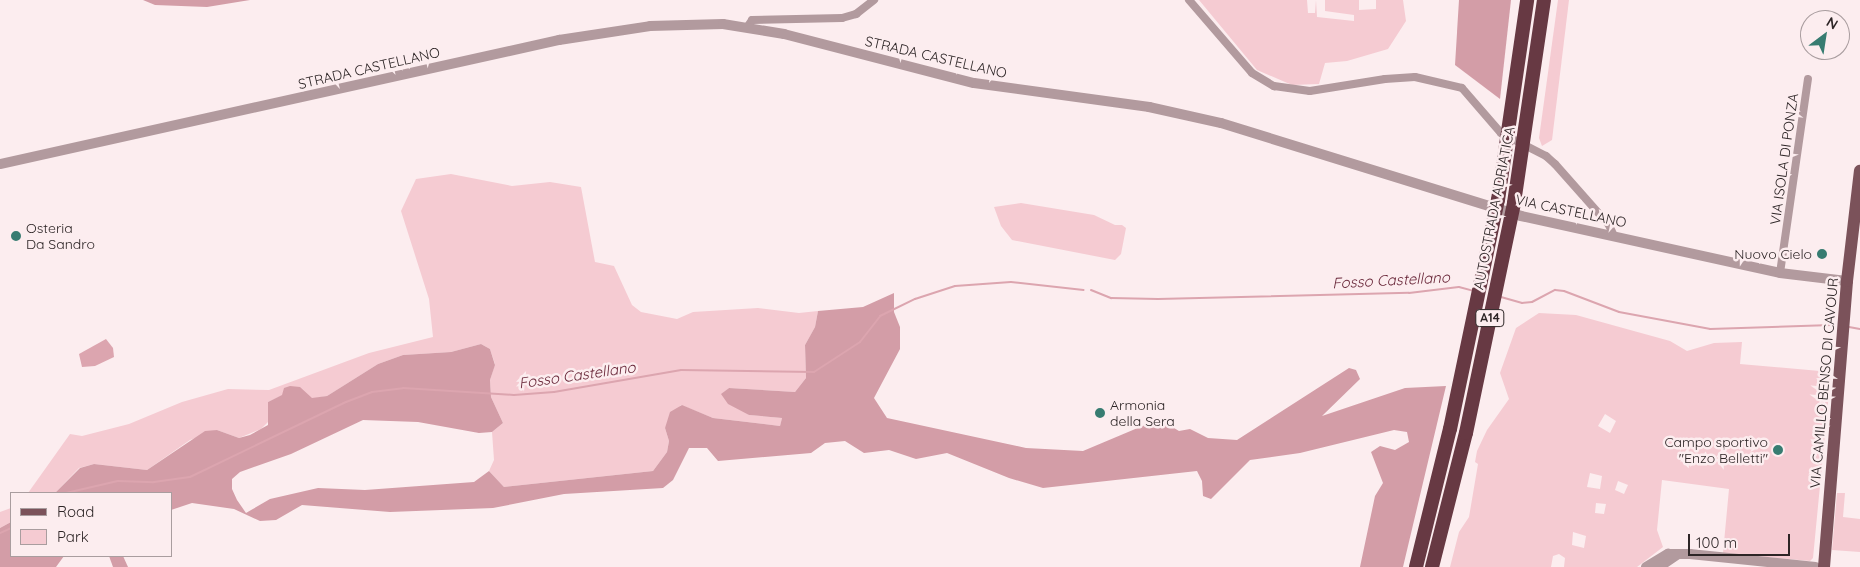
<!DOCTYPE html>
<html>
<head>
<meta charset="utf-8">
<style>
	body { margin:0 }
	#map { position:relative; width:1860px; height:567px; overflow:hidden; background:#fcedef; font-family:Quicksand,sans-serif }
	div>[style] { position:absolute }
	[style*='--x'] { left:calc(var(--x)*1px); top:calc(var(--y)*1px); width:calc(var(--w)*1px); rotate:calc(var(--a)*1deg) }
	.green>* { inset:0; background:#f5cbd2 }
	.forest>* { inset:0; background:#d39da7 }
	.water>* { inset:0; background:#dca5af }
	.stream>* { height:2px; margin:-1px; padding:0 1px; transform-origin:1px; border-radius:1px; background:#dca5af }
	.minor>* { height:8px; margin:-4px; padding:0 4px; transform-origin:4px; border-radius:4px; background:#b29a9e }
	.tertiary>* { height:10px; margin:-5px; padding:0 5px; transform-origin:5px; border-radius:5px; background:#b29a9e }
	.primary>* { height:12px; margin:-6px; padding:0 6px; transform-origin:6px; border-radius:6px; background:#7b525a }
	.motorway>* { height:14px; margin:-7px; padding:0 7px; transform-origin:7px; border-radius:7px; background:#673943 }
	.dots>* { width:14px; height:14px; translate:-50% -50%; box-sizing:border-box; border:2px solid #fcedef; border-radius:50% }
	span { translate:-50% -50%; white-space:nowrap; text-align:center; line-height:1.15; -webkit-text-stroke:5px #fcedef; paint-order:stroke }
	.shield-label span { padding:1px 4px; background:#fcedef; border:1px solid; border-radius:4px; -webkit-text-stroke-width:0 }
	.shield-label { font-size:12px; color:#2d2526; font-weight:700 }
	.street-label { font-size:14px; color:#2d2526 }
	.poi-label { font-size:14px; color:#2d2526 }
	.left { translate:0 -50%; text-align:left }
	.right { translate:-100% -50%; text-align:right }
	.water-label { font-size:15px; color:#682638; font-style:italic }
	.legend { position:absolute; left:10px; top:492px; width:162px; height:65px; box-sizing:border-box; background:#fcedef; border:1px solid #a99d9f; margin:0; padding:6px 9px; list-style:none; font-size:15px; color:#2d2526 }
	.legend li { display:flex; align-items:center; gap:10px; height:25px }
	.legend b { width:25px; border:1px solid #a99d9f }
	.north { position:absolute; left:1800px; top:10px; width:50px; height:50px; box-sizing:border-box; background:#fcedef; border:1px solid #a99d9f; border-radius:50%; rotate:31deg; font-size:14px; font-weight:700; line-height:20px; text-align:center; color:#2d2526 }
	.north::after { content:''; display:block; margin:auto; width:18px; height:22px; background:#377c71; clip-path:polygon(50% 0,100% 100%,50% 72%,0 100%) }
	.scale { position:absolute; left:1688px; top:534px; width:102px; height:22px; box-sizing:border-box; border:2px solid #2d2526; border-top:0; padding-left:6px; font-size:15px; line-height:18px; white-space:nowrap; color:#2d2526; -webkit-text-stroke:4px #fcedef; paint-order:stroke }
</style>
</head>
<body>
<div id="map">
	<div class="green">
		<i style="clip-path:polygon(1199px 0,1307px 0,1308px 13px,1315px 13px,1316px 0,1317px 17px,1354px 21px,1354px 15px,1325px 11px,1325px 0,1359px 0,1359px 10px,1376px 9px,1376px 0,1403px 0,1406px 21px,1388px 49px,1347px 61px,1325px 63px,1319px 84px,1292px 85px,1257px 70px)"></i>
		<i style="clip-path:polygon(1558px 0,1569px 0,1552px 140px,1542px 146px,1539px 138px)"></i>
		<i style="clip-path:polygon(451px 174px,512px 186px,550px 182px,581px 187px,595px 262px,614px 266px,632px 305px,641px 312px,677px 319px,693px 312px,758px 308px,799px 313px,818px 311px,815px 327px,805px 345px,806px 378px,795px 392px,729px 388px,722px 394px,749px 415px,782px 418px,780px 426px,713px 418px,681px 405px,665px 428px,669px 441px,667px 452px,653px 471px,504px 487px,489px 471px,494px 460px,492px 432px,503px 423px,491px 397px,490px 380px,495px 364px,490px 349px,481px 344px,451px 352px,403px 355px,378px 364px,327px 396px,312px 399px,304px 394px,283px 395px,268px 402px,269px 421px,261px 429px,239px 438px,217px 430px,190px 440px,147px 470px,94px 464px,79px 468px,55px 493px,28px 493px,70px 434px,82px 436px,129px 424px,182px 402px,228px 389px,269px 390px,369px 353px,433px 337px,429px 299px,401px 211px,416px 179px)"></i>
		<i style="clip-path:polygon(1021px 203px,1094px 215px,1115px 225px,1122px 225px,1126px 228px,1121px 254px,1115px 260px,1012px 240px,1001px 226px,994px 207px)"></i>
		<i style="clip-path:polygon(evenodd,1539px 313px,1576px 315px,1670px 341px,1687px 351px,1714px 343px,1742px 342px,1740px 364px,1831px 372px,1813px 558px,1810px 561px,1723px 553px,1729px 489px,1662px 480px,1657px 530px,1663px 547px,1637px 567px,1564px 567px,1565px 558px,1559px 554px,1553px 556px,1551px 567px,1450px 567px,1459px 532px,1469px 517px,1478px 464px,1475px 462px,1477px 451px,1487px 430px,1509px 399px,1500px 373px,1516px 328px,1539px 313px,1605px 414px,1616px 421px,1610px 433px,1598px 426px,1605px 414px,1539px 313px,1590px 473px,1602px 476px,1600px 489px,1587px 487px,1590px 473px,1539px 313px,1618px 481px,1628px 485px,1624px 494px,1615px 490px,1618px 481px,1539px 313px,1596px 503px,1606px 504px,1604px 514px,1595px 513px,1596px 503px,1539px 313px,1573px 532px,1586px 536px,1584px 548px,1572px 545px,1573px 532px)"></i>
		<i style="clip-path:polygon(1837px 493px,1845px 493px,1843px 517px,1860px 519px,1860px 552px,1832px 550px)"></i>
		<i style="clip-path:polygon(11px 508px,11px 522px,0 528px,0 512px)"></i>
	</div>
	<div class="forest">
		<i style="clip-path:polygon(143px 0,250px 0,207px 7px,155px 5px)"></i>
		<i style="clip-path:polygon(1459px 0,1511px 0,1500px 99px,1455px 65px)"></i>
		<i style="clip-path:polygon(894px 293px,894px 312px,900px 327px,900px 349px,874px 398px,887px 418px,1026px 448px,1083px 451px,1159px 419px,1179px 431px,1190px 429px,1208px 438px,1237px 440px,1349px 368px,1356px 370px,1360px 379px,1322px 416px,1405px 388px,1446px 386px,1403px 567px,1360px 567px,1375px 496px,1383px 483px,1371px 452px,1380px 446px,1395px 450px,1409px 442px,1407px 432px,1394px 430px,1300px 453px,1250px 460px,1211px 499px,1203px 496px,1202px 481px,1197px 471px,1043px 488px,1009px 478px,947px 453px,916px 459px,889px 450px,864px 453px,845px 441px,825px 443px,811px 453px,718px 461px,707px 448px,689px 448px,673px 480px,663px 488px,564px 494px,493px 508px,390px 512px,302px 505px,276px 520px,260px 521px,234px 509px,192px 503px,171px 510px,171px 493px,55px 493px,80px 468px,94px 464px,147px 470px,205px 431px,217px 430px,239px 438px,250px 435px,268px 425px,268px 402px,282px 395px,284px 388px,290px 386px,300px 387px,312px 398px,327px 396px,378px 364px,403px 355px,451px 352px,481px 344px,490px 349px,495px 365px,490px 380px,491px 397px,503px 423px,492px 432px,479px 433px,418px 422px,363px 420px,291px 454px,240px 472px,232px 479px,232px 489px,237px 500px,246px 513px,270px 499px,318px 488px,365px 490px,474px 482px,489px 471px,504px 487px,653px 471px,667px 452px,669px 441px,665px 428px,670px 412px,682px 405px,713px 418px,780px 426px,782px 418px,749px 415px,728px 404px,721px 394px,729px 388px,795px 392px,806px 378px,805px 345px,815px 327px,818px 311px,863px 307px)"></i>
		<i style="clip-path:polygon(11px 522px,11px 556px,64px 556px,56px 567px,0 567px,0 528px)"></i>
		<i style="clip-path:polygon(109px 556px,123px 556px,128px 567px,113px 567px)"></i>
	</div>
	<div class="water">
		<i style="clip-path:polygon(106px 339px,113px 348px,114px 357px,95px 366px,82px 367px,79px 354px)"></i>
	</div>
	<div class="stream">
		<i style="--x:1091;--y:290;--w:22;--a:22"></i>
		<i style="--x:1111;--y:298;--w:47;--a:1.2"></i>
		<i style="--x:1158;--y:299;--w:251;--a:-1.4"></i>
		<i style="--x:1409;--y:293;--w:50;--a:-6.8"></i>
		<i style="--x:1459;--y:287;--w:16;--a:15"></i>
		<i style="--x:1501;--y:297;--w:22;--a:16"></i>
		<i style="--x:1522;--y:303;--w:10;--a:-6"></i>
		<i style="--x:1532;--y:302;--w:26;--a:-28"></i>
		<i style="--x:1555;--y:290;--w:9;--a:6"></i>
		<i style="--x:1564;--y:291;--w:59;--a:20.9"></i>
		<i style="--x:1619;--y:312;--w:93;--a:10.6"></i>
		<i style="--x:1710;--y:329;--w:122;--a:-1.9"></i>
		<i style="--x:1849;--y:327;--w:11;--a:10"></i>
		<i style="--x:66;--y:493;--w:53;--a:-13"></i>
		<i style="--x:118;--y:481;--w:36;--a:2"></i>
		<i style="--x:154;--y:482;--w:36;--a:-8"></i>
		<i style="--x:190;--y:477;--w:173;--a:-25.7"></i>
		<i style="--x:346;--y:402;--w:28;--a:-21"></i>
		<i style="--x:372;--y:392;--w:31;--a:-7"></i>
		<i style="--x:403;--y:388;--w:111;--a:3.6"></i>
		<i style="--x:514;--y:395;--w:40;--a:-4.3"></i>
		<i style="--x:554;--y:392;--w:129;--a:-9.8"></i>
		<i style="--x:681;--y:370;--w:133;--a:0.9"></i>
		<i style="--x:814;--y:372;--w:55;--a:-33.1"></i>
		<i style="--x:860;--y:342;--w:33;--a:-52"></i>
		<i style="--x:880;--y:316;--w:39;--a:-26"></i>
		<i style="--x:915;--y:299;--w:42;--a:-18"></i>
		<i style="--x:955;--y:286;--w:56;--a:-4.1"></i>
		<i style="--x:1011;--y:282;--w:73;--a:6.3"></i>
		<i style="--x:0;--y:533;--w:12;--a:-24"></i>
	</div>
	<div class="minor">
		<i style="--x:1189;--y:0;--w:96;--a:49.2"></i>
		<i style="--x:1252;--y:73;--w:26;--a:31"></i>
		<i style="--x:1274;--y:86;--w:36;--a:8"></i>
		<i style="--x:1310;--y:91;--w:76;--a:-9.1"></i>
		<i style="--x:1385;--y:79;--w:30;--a:-4"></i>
		<i style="--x:1415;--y:77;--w:48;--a:13.2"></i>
		<i style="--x:1462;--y:88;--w:60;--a:49.1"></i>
		<i style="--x:1501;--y:133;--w:51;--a:27.1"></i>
		<i style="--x:1546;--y:156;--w:12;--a:42"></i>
		<i style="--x:1555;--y:164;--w:81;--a:48.5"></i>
		<i style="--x:1609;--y:225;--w:10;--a:66"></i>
		<i style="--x:748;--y:26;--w:7;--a:-56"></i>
		<i style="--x:752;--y:20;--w:90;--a:-1.3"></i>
		<i style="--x:842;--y:18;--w:15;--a:-16"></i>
		<i style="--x:856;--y:14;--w:23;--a:-38"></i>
		<i style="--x:1780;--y:273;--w:196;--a:-81.8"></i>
	</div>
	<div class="tertiary">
		<i style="--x:0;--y:164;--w:573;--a:-12.51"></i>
		<i style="--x:559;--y:40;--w:92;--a:-8.7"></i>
		<i style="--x:650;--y:26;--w:73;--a:-1.6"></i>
		<i style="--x:723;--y:24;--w:62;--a:9.3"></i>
		<i style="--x:784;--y:34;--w:196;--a:14.5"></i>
		<i style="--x:974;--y:83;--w:177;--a:7.8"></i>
		<i style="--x:1149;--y:107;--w:74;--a:12.5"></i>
		<i style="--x:1221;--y:123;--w:314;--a:17.2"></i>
		<i style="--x:1521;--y:216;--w:265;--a:12.4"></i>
		<i style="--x:1780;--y:273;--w:67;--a:6.8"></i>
		<i style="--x:1646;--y:567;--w:26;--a:-31"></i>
		<i style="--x:1668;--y:554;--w:22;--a:0"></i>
		<i style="--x:1690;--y:554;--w:126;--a:5.9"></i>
		<i style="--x:1659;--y:567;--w:22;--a:-34"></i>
	</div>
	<div class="primary">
		<i style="--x:1824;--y:567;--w:287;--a:-85.4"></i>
		<i style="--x:1847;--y:281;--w:111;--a:-83.3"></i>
	</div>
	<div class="motorway">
		<i style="--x:1416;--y:567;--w:142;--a:-76.2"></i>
		<i style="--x:1450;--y:429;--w:234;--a:-78.2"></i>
		<i style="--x:1498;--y:200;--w:202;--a:-81.7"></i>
		<i style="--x:1432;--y:567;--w:138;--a:-75.8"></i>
		<i style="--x:1466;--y:433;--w:235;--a:-78.2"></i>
		<i style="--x:1514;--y:203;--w:205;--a:-81.6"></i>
	</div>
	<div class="dots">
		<i style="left:16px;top:236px;background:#377c71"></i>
		<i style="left:1822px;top:254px;background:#377c71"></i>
		<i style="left:1100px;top:413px;background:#377c71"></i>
		<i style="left:1778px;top:450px;background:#377c71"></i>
	</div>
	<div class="shield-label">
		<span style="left:1490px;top:318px">A14</span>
	</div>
	<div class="street-label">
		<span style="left:936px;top:57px;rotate:13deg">STRADA CASTELLANO</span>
		<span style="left:369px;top:68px;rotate:-13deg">STRADA CASTELLANO</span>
		<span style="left:1784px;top:159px;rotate:-82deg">VIA ISOLA DI PONZA</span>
		<span style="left:1494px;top:208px;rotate:-79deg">AUTOSTRADA ADRIATICA</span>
		<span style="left:1571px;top:211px;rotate:12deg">VIA CASTELLANO</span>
		<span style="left:1824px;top:383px;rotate:-85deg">VIA CAMILLO BENSO DI CAVOUR</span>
	</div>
	<div class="poi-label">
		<span class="left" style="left:26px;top:236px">Osteria<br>Da Sandro</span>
		<span class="right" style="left:1812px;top:254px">Nuovo Cielo</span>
		<span class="left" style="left:1110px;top:413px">Armonia<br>della Sera</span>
		<span class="right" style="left:1768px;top:450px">Campo sportivo<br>"Enzo Belletti"</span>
	</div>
	<div class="water-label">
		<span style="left:1391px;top:280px;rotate:-3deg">Fosso Castellano</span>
		<span style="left:577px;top:375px;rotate:-8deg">Fosso Castellano</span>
	</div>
	<ul class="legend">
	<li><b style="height:6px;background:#7b525a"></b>Road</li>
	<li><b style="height:14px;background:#f5cbd2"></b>Park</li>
	</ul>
	<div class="north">N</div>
	<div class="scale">100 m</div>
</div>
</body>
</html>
